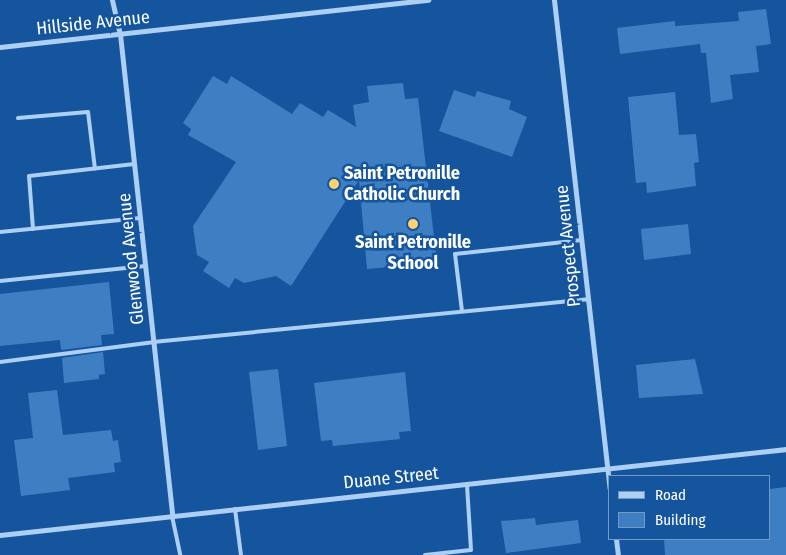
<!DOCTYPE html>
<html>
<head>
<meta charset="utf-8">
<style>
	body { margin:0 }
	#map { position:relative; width:786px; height:555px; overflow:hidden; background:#15559e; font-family:"Fira Sans Condensed",sans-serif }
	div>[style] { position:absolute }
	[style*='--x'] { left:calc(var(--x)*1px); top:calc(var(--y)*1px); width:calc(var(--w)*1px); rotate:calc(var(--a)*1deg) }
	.building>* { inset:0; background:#3e7fc4 }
	.lane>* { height:4px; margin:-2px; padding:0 2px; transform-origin:2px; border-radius:2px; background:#adcff3 }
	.street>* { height:5px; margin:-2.5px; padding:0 2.5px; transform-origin:2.5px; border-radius:2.5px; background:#adcff3 }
	.dots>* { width:14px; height:14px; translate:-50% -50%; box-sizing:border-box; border:2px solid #15559e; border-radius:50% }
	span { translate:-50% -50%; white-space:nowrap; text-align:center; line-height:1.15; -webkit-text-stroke:5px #15559e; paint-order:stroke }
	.street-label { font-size:18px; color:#fff }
	.poi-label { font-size:18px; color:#fff; font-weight:700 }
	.left { translate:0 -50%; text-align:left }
	.legend { position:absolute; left:608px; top:475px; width:162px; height:65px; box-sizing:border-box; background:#15559e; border:1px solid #7399c5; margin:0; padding:6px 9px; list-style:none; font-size:15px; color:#fff }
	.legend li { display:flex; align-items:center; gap:10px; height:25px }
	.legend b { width:25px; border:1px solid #7399c5 }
</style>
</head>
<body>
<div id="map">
	<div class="building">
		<i style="clip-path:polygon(766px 9px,771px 44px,756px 46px,759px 72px,730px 75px,733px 99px,711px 103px,706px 53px,701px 53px,700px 44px,620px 54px,617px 28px,675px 21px,675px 26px,739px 21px,738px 12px)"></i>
		<i style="clip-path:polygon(213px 76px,227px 84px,231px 76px,292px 114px,300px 103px,323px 117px,328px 110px,356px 127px,353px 105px,369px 102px,367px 86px,403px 83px,405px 99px,418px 98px,437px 263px,367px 269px,359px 180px,291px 286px,276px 276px,244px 283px,235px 278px,229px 288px,203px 271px,209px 262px,197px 255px,193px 226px,236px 162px,188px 135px,191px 129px,183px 123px)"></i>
		<i style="clip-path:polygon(454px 90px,475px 97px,477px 91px,511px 101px,509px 109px,527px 117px,512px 157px,439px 131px)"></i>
		<i style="clip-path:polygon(675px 92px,679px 135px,696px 134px,699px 162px,694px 163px,696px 186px,647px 193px,646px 182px,636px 183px,628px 97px)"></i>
		<i style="clip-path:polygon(688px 224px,691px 254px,644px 260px,641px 229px)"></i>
		<i style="clip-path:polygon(109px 282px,114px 334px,101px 335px,102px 345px,61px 350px,60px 340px,0 346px,0 294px)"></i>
		<i style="clip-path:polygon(103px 352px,105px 374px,99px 375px,99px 379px,64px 383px,62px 358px)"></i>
		<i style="clip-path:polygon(695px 359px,703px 394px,639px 398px,636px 365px)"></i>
		<i style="clip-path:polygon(278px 369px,287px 446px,258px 450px,249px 372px)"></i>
		<i style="clip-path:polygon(405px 372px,411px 431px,399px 432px,400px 439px,333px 446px,332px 440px,321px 441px,314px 383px)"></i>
		<i style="clip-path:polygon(57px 390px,63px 435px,111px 430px,113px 441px,118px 440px,121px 462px,114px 463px,115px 472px,68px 478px,70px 490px,21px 496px,14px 440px,33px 438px,28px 393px)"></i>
		<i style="clip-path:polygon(786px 487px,786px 555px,665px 555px,664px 539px,770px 539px,770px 489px)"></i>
		<i style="clip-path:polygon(535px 518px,536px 525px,578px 520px,581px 543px,506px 553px,501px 521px)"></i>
	</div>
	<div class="lane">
		<i style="--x:18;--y:118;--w:70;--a:-4.9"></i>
		<i style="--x:88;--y:112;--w:57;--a:83"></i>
		<i style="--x:33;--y:229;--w:53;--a:-94.3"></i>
		<i style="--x:29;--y:176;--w:106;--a:-6.5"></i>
		<i style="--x:0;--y:232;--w:141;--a:-5.7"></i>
		<i style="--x:0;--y:281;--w:146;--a:-5.9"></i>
		<i style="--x:462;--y:311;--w:57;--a:-97"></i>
		<i style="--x:455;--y:254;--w:127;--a:-6.3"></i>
		<i style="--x:0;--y:362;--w:154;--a:-7.4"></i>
		<i style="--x:153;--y:342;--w:437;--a:-5.6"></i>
		<i style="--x:235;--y:509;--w:46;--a:82.6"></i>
		<i style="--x:172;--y:516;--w:40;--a:78"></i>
		<i style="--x:425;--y:555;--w:46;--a:-6.2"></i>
		<i style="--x:471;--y:550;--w:66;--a:-93.5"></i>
	</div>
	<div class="street">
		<i style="--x:112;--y:0;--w:35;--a:77"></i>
		<i style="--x:120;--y:34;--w:485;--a:83.8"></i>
		<i style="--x:554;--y:0;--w:492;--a:83.5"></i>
		<i style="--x:0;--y:47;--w:431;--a:-6.3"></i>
		<i style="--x:0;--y:535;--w:791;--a:-6.24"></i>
		<i style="--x:616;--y:539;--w:16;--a:83"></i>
	</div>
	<div class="dots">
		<i style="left:334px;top:184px;background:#ffd16f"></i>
		<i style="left:413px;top:224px;background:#ffd16f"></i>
	</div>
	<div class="street-label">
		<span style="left:93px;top:23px;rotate:-6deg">Hillside Avenue</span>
		<span style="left:568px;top:246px;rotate:-96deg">Prospect Avenue</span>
		<span style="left:131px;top:259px;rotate:-96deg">Glenwood Avenue</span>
		<span style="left:391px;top:478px;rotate:-6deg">Duane Street</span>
	</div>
	<div class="poi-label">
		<span class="left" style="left:344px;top:184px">Saint Petronille<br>Catholic Church</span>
		<span style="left:413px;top:253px">Saint Petronille<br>School</span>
	</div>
	<ul class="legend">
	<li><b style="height:6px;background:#adcff3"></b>Road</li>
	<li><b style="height:14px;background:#3e7fc4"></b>Building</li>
	</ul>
</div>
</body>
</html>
